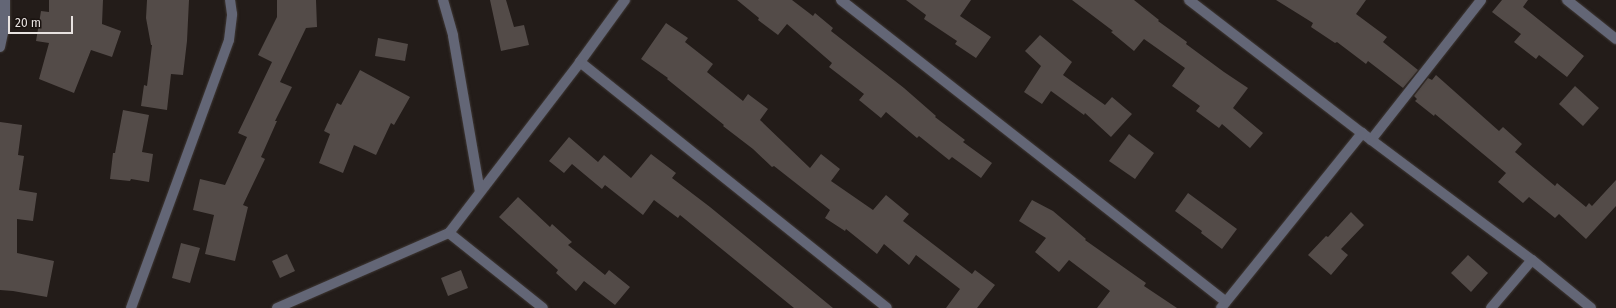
<!DOCTYPE html>
<html>
<head>
<meta charset="utf-8">
<style>
	body { margin:0 }
	#map { position:relative; width:1616px; height:308px; overflow:hidden; background:#231c19; font-family:"Fira Sans",sans-serif }
	div>[style] { position:absolute }
	[style*='--x'] { left:calc(var(--x)*1px); top:calc(var(--y)*1px); width:calc(var(--w)*1px); rotate:calc(var(--a)*1deg) }
	.building>* { inset:0; background:#534b48 }
	.roads { filter:drop-shadow(0 0 1px #3f3835) drop-shadow(0 0 1px #3f3835) }
	.minor>* { height:10px; margin:-5px; padding:0 5px; transform-origin:5px; border-radius:5px; background:#636676 }
	span { translate:-50% -50%; white-space:nowrap; text-align:center; line-height:1.15; -webkit-text-stroke:3.5px #1a1310; paint-order:stroke }
	.scale { position:absolute; left:8px; top:16px; width:65px; height:18px; box-sizing:border-box; border:2px solid #e8e3e1; border-top:0; padding-left:5px; font-size:12px; line-height:14px; white-space:nowrap; color:#e8e3e1; -webkit-text-stroke:3px #1a1310; paint-order:stroke }
</style>
</head>
<body>
<div id="map">
	<div class="building">
		<i style="clip-path:polygon(49px 0,103px 0,102px 24px,121px 31px,112px 57px,91px 50px,74px 93px,39px 79px,49px 43px,36px 41px,41px 11px,49px 12px)"></i>
		<i style="clip-path:polygon(147px 0,189px 0,187px 41px,183px 75px,171px 74px,167px 110px,141px 106px,144px 85px,147px 86px,152px 45px,151px 45px,146px 18px)"></i>
		<i style="clip-path:polygon(277px 0,316px 0,317px 27px,306px 28px,280px 82px,292px 87px,275px 121px,277px 121px,261px 157px,265px 159px,243px 205px,248px 207px,235px 261px,205px 254px,214px 215px,193px 210px,200px 179px,225px 185px,247px 137px,238px 133px,272px 62px,258px 55px,277px 17px)"></i>
		<i style="clip-path:polygon(490px 0,506px 0,514px 27px,524px 25px,529px 45px,501px 51px)"></i>
		<i style="clip-path:polygon(737px 0,792px 0,813px 16px,815px 13px,833px 28px,831px 31px,904px 88px,936px 116px,935px 117px,965px 140px,963px 142px,992px 163px,981px 178px,952px 157px,949px 160px,919px 136px,917px 138px,886px 112px,881px 118px,859px 100px,864px 94px,829px 67px,832px 63px,787px 24px,778px 35px,758px 20px,759px 18px)"></i>
		<i style="clip-path:polygon(906px 0,971px 0,960px 16px,991px 37px,976px 58px,955px 44px,957px 41px,924px 19px,926px 15px)"></i>
		<i style="clip-path:polygon(1072px 0,1134px 0,1159px 20px,1158px 21px,1187px 42px,1186px 44px,1224px 72px,1248px 88px,1233px 108px,1263px 133px,1250px 148px,1222px 124px,1219px 128px,1196px 111px,1200px 106px,1172px 86px,1185px 68px,1144px 39px,1134px 51px,1111px 32px,1113px 31px)"></i>
		<i style="clip-path:polygon(1276px 0,1366px 0,1356px 14px,1387px 37px,1383px 42px,1418px 70px,1403px 88px,1368px 61px,1366px 64px,1337px 42px,1335px 43px,1311px 27px,1313px 23px)"></i>
		<i style="clip-path:polygon(1502px 0,1528px 0,1523px 7px,1584px 56px,1567px 77px,1539px 55px,1536px 59px,1514px 42px,1521px 34px,1492px 12px)"></i>
		<i style="clip-path:polygon(666px 23px,688px 38px,685px 42px,713px 64px,707px 72px,743px 101px,748px 94px,768px 109px,760px 120px,810px 168px,821px 154px,840px 169px,831px 181px,873px 210px,886px 195px,909px 214px,903px 221px,972px 274px,975px 270px,995px 285px,977px 308px,946px 308px,960px 289px,916px 255px,909px 265px,884px 244px,877px 254px,846px 229px,845px 231px,825px 218px,830px 210px,774px 166px,772px 167px,753px 149px,723px 126px,724px 125px,667px 79px,668px 78px,641px 59px)"></i>
		<i style="clip-path:polygon(1040px 35px,1072px 62px,1063px 75px,1105px 105px,1112px 97px,1132px 114px,1111px 137px,1085px 113px,1084px 115px,1051px 91px,1042px 104px,1024px 92px,1041px 66px,1025px 51px)"></i>
		<i style="clip-path:polygon(378px 38px,408px 44px,405px 61px,375px 56px)"></i>
		<i style="clip-path:polygon(360px 70px,410px 97px,394px 125px,391px 123px,376px 155px,354px 145px,343px 173px,319px 163px,330px 134px,324px 131px,337px 103px,341px 105px)"></i>
		<i style="clip-path:polygon(1436px 75px,1499px 131px,1503px 127px,1522px 144px,1515px 152px,1555px 186px,1557px 183px,1586px 207px,1589px 203px,1592px 206px,1616px 180px,1616px 206px,1586px 239px,1559px 214px,1555px 218px,1529px 197px,1523px 203px,1498px 182px,1506px 173px,1435px 114px,1434px 116px,1415px 101px,1417px 99px,1414px 96px,1428px 78px,1432px 80px)"></i>
		<i style="clip-path:polygon(1575px 86px,1599px 108px,1583px 126px,1559px 104px)"></i>
		<i style="clip-path:polygon(123px 110px,149px 115px,142px 152px,153px 154px,149px 182px,131px 179px,130px 181px,110px 179px,113px 153px,115px 153px)"></i>
		<i style="clip-path:polygon(0 122px,22px 125px,18px 155px,24px 156px,19px 190px,37px 193px,33px 221px,17px 219px,17px 253px,54px 261px,47px 297px,13px 291px,0 290px)"></i>
		<i style="clip-path:polygon(1129px 134px,1154px 153px,1135px 179px,1109px 161px)"></i>
		<i style="clip-path:polygon(569px 137px,598px 162px,604px 155px,631px 178px,651px 154px,676px 173px,672px 178px,710px 207px,833px 308px,794px 308px,680px 215px,678px 218px,654px 200px,643px 215px,605px 185px,602px 189px,572px 164px,564px 173px,549px 161px)"></i>
		<i style="clip-path:polygon(1188px 193px,1237px 229px,1222px 249px,1201px 233px,1202px 231px,1175px 211px)"></i>
		<i style="clip-path:polygon(518px 197px,550px 227px,552px 224px,572px 242px,568px 245px,605px 275px,609px 270px,630px 287px,615px 305px,584px 281px,576px 291px,556px 273px,558px 270px,499px 217px)"></i>
		<i style="clip-path:polygon(1032px 200px,1053px 211px,1086px 239px,1085px 240px,1146px 283px,1144px 286px,1177px 308px,1097px 308px,1110px 291px,1069px 260px,1059px 272px,1035px 252px,1046px 238px,1019px 221px)"></i>
		<i style="clip-path:polygon(1351px 212px,1364px 225px,1341px 249px,1348px 255px,1331px 275px,1308px 255px,1326px 236px,1328px 237px)"></i>
		<i style="clip-path:polygon(181px 243px,200px 248px,190px 283px,172px 278px)"></i>
		<i style="clip-path:polygon(287px 254px,295px 271px,280px 278px,272px 261px)"></i>
		<i style="clip-path:polygon(1468px 255px,1488px 273px,1471px 292px,1451px 273px)"></i>
		<i style="clip-path:polygon(461px 270px,468px 288px,448px 296px,441px 278px)"></i>
	</div>
	<div class="roads">
		<div class="minor">
			<i style="--x:443;--y:0;--w:37;--a:74"></i>
			<i style="--x:453;--y:36;--w:158;--a:80.2"></i>
			<i style="--x:841;--y:0;--w:489;--a:38.1"></i>
			<i style="--x:1189;--y:0;--w:218;--a:37.6"></i>
			<i style="--x:1362;--y:133;--w:212;--a:36.8"></i>
			<i style="--x:1532;--y:260;--w:76;--a:39.1"></i>
			<i style="--x:1567;--y:0;--w:63;--a:38.5"></i>
			<i style="--x:0;--y:47;--w:24;--a:-78"></i>
			<i style="--x:5;--y:24;--w:24;--a:-90"></i>
			<i style="--x:580;--y:62;--w:393;--a:38.7"></i>
			<i style="--x:1371;--y:140;--w:178;--a:-51.8"></i>
			<i style="--x:449;--y:233;--w:120;--a:38.6"></i>
			<i style="--x:131;--y:308;--w:285;--a:-69.9"></i>
			<i style="--x:229;--y:40;--w:26;--a:-83"></i>
			<i style="--x:232;--y:14;--w:14;--a:-98"></i>
			<i style="--x:277;--y:308;--w:188;--a:-23.6"></i>
			<i style="--x:449;--y:233;--w:215;--a:-52.5"></i>
			<i style="--x:580;--y:62;--w:77;--a:-54"></i>
			<i style="--x:1221;--y:308;--w:225;--a:-51.1"></i>
			<i style="--x:1491;--y:308;--w:63;--a:-49.5"></i>
		</div>
	</div>
	<div class="scale">20 m</div>
</div>
</body>
</html>
